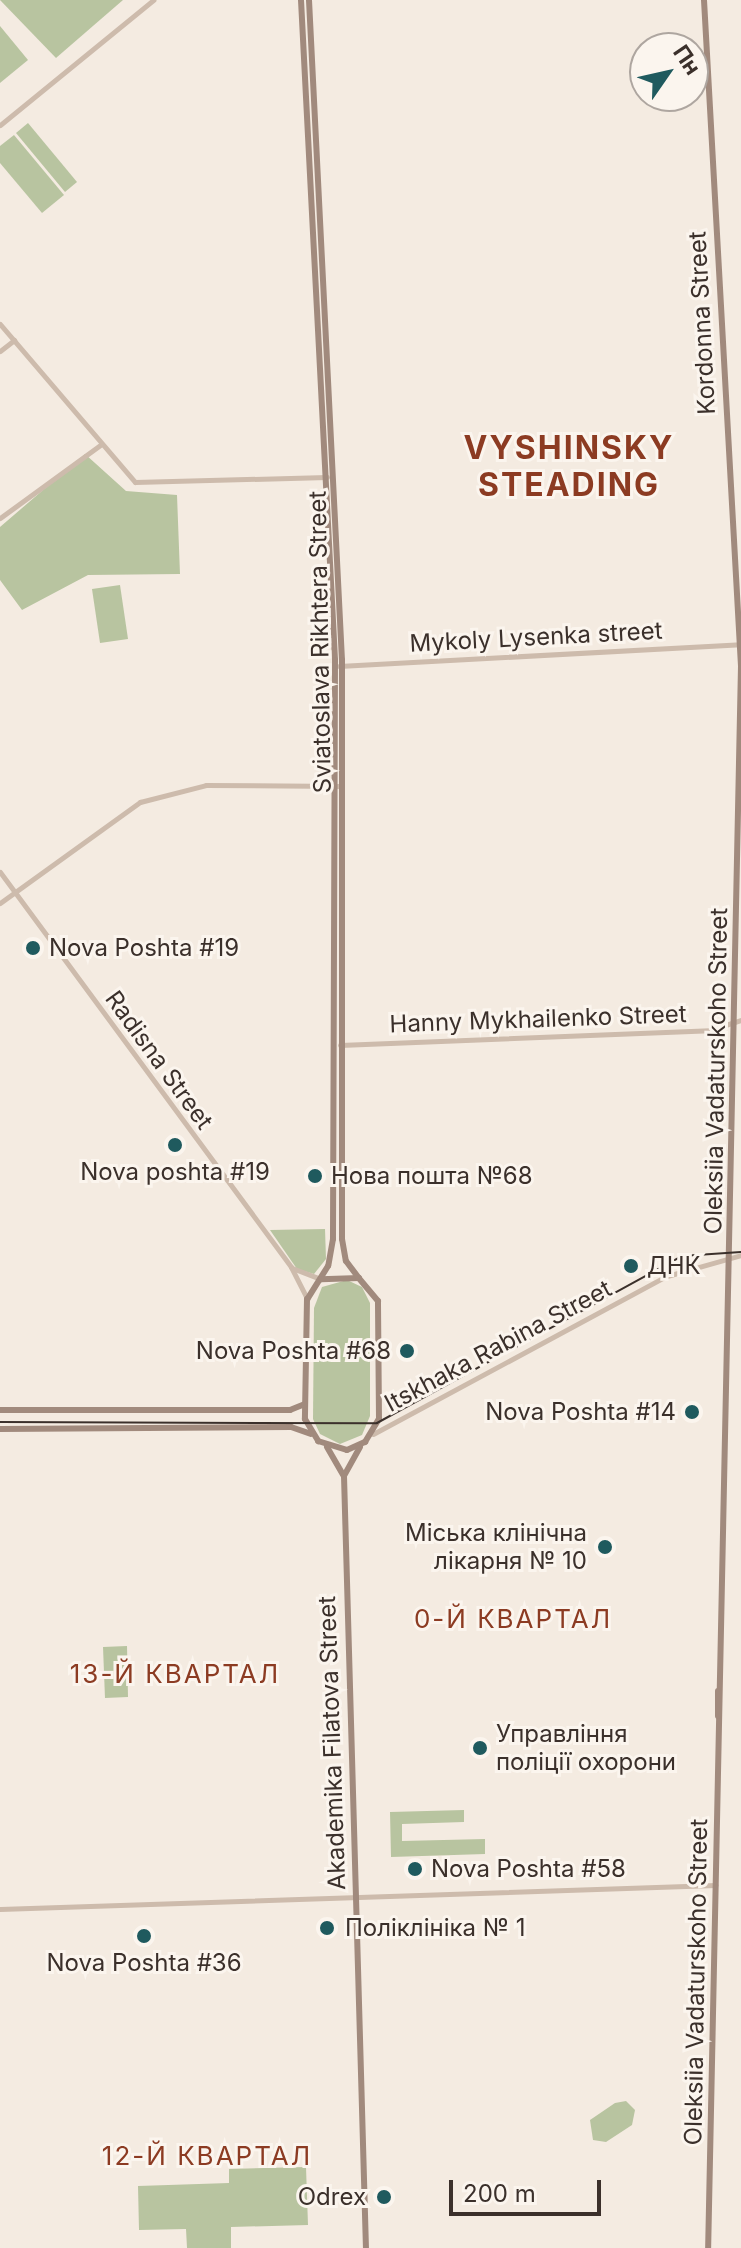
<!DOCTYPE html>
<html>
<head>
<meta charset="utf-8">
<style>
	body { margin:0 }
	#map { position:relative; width:741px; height:2248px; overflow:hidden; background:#f4ebe1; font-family:Inter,sans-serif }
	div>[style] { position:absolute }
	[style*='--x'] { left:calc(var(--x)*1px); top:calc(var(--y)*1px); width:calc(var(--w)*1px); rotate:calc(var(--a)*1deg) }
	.green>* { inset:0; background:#b8c4a0 }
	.tertiary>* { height:5px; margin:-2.5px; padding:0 2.5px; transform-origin:2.5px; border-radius:2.5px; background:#cdbbac }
	.secondary>* { height:6px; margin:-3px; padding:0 3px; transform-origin:3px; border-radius:3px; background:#a18a7d }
	.tram>* { height:2px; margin:-1px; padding:0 1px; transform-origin:1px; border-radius:1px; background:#3b302b }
	.dots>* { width:22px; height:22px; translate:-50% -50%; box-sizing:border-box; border:4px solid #fbf5ee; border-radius:50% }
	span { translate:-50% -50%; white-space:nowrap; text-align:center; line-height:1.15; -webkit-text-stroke:6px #fbf5ee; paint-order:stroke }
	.street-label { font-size:24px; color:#3b302b }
	.poi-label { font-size:24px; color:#3b302b }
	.left { translate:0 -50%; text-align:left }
	.right { translate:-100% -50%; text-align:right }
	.neighbourhood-label { font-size:26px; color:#8c3b22; letter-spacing:2px }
	.district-label { font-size:32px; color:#8c3b22; font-weight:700; letter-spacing:2px }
	.north { position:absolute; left:629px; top:32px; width:80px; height:80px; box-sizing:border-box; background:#fbf5ee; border:2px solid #aea6a0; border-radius:50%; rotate:56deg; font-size:22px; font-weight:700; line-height:32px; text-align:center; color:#3b302b }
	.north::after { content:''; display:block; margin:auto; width:28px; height:36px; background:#1f5a5e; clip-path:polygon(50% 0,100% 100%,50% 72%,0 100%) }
	.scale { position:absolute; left:449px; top:2180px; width:152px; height:36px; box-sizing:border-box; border:4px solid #3b302b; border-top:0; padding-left:10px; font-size:24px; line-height:28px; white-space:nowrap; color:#3b302b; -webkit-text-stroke:6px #fbf5ee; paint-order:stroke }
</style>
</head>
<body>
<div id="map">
	<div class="green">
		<i style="clip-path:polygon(0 0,123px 0,56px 58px)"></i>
		<i style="clip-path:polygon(0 26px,28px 60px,0 83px)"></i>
		<i style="clip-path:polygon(28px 123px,77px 182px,65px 192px,16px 133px)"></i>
		<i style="clip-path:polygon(14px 135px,64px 195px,42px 213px,0 163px,0 146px)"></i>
		<i style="clip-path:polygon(85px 454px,126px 491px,177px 495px,180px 574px,88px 575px,22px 610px,0 580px,0 527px)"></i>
		<i style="clip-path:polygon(120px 585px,128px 639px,100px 643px,92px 589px)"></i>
		<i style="clip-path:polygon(325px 1229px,326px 1259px,314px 1274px,297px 1269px,270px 1230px)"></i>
		<i style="clip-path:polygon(347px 1280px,362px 1287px,370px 1303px,370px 1416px,362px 1435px,340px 1444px,320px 1434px,313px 1419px,314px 1308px,322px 1287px)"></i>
		<i style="clip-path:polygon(127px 1646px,128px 1697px,105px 1698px,103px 1647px)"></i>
		<i style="clip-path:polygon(464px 1810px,464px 1822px,402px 1824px,402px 1841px,485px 1839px,485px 1854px,391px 1857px,390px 1812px)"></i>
		<i style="clip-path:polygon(626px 2101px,635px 2110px,632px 2125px,606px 2142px,593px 2140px,590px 2120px,615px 2103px)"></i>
		<i style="clip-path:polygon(306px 2167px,308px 2225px,231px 2227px,231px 2248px,187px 2248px,186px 2229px,139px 2230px,138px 2186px,229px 2183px,229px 2169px)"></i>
	</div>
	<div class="tertiary">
		<i style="--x:0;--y:125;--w:198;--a:-39.2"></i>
		<i style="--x:0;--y:324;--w:208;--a:49.5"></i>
		<i style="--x:135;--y:482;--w:192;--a:-1.5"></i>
		<i style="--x:0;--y:351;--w:18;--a:-38"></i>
		<i style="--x:0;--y:518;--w:124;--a:-36.1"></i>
		<i style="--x:339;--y:666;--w:402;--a:-3.1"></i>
		<i style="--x:0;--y:872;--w:491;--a:53.6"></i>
		<i style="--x:291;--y:1267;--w:36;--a:63"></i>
		<i style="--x:0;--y:903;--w:173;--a:-35.8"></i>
		<i style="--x:140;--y:802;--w:68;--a:-14.4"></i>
		<i style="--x:206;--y:785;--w:136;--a:0.4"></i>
		<i style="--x:340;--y:1045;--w:370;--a:-2.3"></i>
		<i style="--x:710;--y:1030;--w:33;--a:-18"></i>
		<i style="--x:292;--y:1268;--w:31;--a:21"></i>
		<i style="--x:373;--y:1434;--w:334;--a:-28.3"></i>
		<i style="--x:667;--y:1276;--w:77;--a:-15.8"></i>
		<i style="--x:0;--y:1909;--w:716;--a:-1.92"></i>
	</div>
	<div class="secondary">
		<i style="--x:301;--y:0;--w:661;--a:87.05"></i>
		<i style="--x:335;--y:660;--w:579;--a:90.2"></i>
		<i style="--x:333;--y:1239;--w:27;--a:100"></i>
		<i style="--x:328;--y:1266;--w:39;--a:122"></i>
		<i style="--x:307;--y:1299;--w:120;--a:91"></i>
		<i style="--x:305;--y:1419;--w:26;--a:59"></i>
		<i style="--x:318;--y:1441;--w:30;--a:17"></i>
		<i style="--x:347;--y:1450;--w:20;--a:-24"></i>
		<i style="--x:365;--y:1442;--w:27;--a:-59"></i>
		<i style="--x:379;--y:1419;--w:118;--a:-90.5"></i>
		<i style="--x:378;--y:1301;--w:30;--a:-130"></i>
		<i style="--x:359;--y:1278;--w:38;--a:178"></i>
		<i style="--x:309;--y:0;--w:661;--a:87.14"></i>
		<i style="--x:342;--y:660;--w:579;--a:90"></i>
		<i style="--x:342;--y:1239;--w:22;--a:80"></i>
		<i style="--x:346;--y:1261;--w:21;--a:53"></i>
		<i style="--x:704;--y:0;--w:667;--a:86.82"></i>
		<i style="--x:741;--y:666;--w:1582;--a:91.19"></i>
		<i style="--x:0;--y:1410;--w:290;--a:0"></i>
		<i style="--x:290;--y:1410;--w:16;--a:-22"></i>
		<i style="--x:0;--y:1429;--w:291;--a:-0.4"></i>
		<i style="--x:291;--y:1427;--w:21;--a:19"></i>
		<i style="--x:327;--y:1447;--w:32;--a:60"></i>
		<i style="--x:360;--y:1447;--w:33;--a:119"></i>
		<i style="--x:344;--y:1476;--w:772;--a:88.37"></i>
		<i style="--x:718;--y:1716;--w:25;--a:-90"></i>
	</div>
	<div class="tram">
		<i style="--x:0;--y:1422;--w:377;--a:0.2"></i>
		<i style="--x:377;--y:1423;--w:348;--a:-28.7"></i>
		<i style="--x:682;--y:1256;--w:59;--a:-3.9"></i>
	</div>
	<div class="dots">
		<i style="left:33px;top:948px;background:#1f5a5e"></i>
		<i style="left:175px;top:1145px;background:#1f5a5e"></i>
		<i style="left:315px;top:1176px;background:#1f5a5e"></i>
		<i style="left:631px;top:1266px;background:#1f5a5e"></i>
		<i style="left:407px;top:1351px;background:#1f5a5e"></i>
		<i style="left:692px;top:1412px;background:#1f5a5e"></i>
		<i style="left:605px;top:1547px;background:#1f5a5e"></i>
		<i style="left:480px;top:1748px;background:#1f5a5e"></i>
		<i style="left:415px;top:1869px;background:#1f5a5e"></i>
		<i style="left:327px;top:1928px;background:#1f5a5e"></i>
		<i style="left:144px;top:1936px;background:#1f5a5e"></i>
		<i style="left:384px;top:2197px;background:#1f5a5e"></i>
	</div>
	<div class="street-label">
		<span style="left:702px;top:323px;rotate:-93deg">Kordonna Street</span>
		<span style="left:536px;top:637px;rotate:-3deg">Mykoly Lysenka street</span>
		<span style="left:320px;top:642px;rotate:-91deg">Sviatoslava Rikhtera Street</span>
		<span style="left:538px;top:1019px;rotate:-2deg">Hanny Mykhailenko Street</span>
		<span style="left:159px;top:1060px;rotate:54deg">Radisna Street</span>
		<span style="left:716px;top:1071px;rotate:-89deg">Oleksiia Vadaturskoho Street</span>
		<span style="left:498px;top:1346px;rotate:-28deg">Itskhaka Rabina Street</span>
		<span style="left:332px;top:1743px;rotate:-92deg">Akademika Filatova Street</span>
		<span style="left:696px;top:1982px;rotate:-89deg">Oleksiia Vadaturskoho Street</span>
	</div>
	<div class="poi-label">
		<span class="left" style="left:49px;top:948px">Nova Poshta #19</span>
		<span style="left:175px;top:1172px">Nova poshta #19</span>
		<span class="left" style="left:331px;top:1176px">Нова пошта №68</span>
		<span class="left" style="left:647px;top:1266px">ДНК</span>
		<span class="right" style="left:391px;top:1351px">Nova Poshta #68</span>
		<span class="right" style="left:676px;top:1412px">Nova Poshta #14</span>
		<span class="right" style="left:587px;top:1547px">Міська клінічна<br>лікарня № 10</span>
		<span class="left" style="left:496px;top:1748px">Управління<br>поліції охорони</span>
		<span class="left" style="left:431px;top:1869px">Nova Poshta #58</span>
		<span class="left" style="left:345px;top:1928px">Поліклініка № 1</span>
		<span style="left:144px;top:1963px">Nova Poshta #36</span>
		<span class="right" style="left:366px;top:2197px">Odrex</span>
	</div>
	<div class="neighbourhood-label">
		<span style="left:513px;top:1619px">0-Й КВАРТАЛ</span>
		<span style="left:175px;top:1674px">13-Й КВАРТАЛ</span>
		<span style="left:207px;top:2156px">12-Й КВАРТАЛ</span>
	</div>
	<div class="district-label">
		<span style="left:569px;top:467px">VYSHINSKY<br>STEADING</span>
	</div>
	<div class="north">Пн</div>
	<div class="scale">200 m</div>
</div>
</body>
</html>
